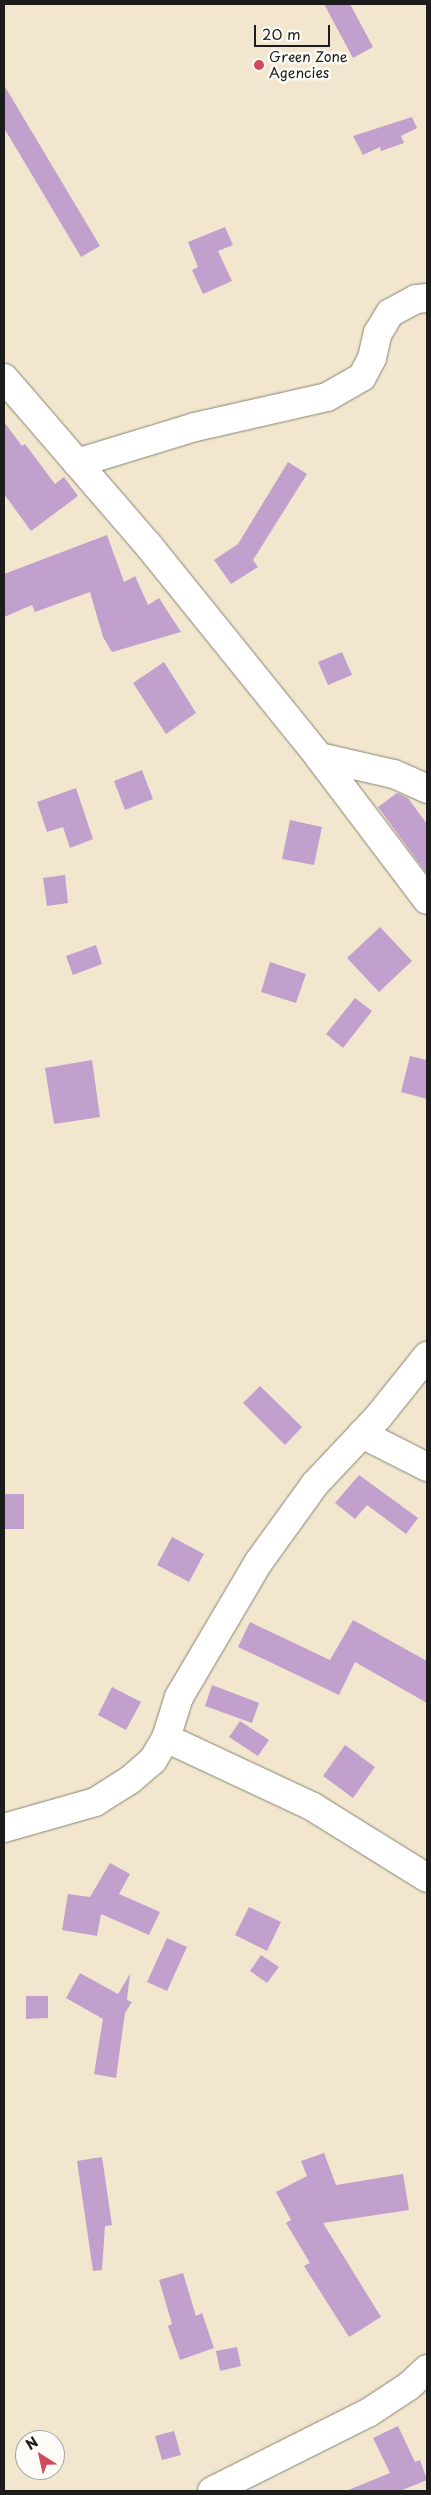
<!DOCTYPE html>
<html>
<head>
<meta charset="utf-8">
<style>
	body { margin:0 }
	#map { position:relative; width:431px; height:2495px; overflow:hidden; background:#f2e7ce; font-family:"Playpen Sans",sans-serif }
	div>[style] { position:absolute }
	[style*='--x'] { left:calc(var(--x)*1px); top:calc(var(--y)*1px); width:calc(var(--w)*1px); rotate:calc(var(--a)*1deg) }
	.building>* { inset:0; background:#c1a0ce }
	.roads { filter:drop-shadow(0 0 1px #878275) drop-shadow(0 0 1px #878275) }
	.street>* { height:28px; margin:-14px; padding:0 14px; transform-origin:14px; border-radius:14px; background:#fff }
	.dots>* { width:14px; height:14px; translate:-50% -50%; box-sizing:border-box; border:2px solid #fdfcf7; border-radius:50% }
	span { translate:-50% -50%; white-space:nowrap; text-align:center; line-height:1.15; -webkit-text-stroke:5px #fdfcf7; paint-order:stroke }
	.poi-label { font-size:14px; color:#1c1c1c }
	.left { translate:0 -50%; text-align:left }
	.frame { position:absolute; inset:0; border:5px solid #1c1c1c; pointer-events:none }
	.north { position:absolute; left:15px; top:2430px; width:50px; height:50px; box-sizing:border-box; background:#fdfcf7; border:1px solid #a3a29f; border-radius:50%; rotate:325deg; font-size:14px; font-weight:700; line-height:20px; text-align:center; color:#1c1c1c }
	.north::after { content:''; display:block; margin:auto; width:18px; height:22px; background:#d1495b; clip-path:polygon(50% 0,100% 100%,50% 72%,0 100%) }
	.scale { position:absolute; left:254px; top:25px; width:76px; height:22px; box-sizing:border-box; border:2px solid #1c1c1c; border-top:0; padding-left:6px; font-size:15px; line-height:18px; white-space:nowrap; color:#1c1c1c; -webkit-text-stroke:4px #fdfcf7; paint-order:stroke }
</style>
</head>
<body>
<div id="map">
	<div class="building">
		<i style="clip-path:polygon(324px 4px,350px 4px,373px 47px,353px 58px)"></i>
		<i style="clip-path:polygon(4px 85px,100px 246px,81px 257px,4px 128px)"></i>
		<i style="clip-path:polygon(412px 117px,417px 128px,401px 136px,404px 143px,381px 151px,380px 147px,363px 155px,353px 136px)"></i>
		<i style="clip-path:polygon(225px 227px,233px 245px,218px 251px,232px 281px,203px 294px,192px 270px,198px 267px,188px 242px)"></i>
		<i style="clip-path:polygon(4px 422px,22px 446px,25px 444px,55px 484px,64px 477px,78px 496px,31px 531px,4px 494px)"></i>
		<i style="clip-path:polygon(288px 462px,307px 474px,253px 560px,258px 567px,231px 584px,214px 560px,238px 544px)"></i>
		<i style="clip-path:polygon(107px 535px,124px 582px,135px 576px,148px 605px,159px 598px,181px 632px,112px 652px,103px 637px,90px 592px,35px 612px,32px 605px,4px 617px,4px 574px)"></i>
		<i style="clip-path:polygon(342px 652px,352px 675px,328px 685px,318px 662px)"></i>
		<i style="clip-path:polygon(164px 662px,196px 713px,166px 734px,133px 683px)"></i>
		<i style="clip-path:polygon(142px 770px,153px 799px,125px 810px,114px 781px)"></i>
		<i style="clip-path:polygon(76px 788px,93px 839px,70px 848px,63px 827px,47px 832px,37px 802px)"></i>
		<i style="clip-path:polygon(397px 793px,408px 798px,427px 824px,427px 874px,378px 807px)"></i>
		<i style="clip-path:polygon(290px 820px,322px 827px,314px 865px,282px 859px)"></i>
		<i style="clip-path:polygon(65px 875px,68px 903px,47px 906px,43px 878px)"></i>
		<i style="clip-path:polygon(380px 927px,412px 961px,379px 992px,347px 958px)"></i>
		<i style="clip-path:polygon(96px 945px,102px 964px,73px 975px,66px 956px)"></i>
		<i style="clip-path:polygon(270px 962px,306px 974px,296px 1003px,261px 992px)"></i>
		<i style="clip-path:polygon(355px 998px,372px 1011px,343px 1048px,326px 1034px)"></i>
		<i style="clip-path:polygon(410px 1056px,427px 1060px,427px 1099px,401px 1092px)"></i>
		<i style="clip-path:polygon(92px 1060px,100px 1117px,54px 1124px,45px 1068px)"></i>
		<i style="clip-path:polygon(260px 1386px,302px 1427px,285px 1445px,243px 1403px)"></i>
		<i style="clip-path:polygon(359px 1475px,418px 1518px,406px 1534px,367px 1505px,355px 1519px,335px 1503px)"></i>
		<i style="clip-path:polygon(4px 1494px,24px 1494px,24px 1529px,4px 1529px)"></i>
		<i style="clip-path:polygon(172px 1537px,204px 1554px,189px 1582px,157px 1565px)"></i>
		<i style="clip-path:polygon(353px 1620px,427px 1661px,427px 1703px,355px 1662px,339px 1695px,238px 1647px,250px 1622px,330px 1660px)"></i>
		<i style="clip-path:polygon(212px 1685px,259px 1703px,252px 1723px,205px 1706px)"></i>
		<i style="clip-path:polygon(112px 1687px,141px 1702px,126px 1730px,98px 1715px)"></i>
		<i style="clip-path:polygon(240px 1721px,269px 1740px,258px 1756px,229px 1737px)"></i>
		<i style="clip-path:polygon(345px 1745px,375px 1767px,353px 1798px,323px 1776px)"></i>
		<i style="clip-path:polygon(110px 1863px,130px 1874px,119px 1894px,160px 1912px,149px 1935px,101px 1914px,97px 1936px,62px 1930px,68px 1894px,90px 1897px)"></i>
		<i style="clip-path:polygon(249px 1907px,281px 1922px,267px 1951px,235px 1935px)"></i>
		<i style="clip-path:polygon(167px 1938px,187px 1947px,167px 1991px,147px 1982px)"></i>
		<i style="clip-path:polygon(261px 1955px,279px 1967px,267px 1983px,250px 1971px)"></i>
		<i style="clip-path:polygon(80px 1973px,118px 1994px,130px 1974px,127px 2000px,132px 2002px,125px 2013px,116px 2078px,94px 2074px,103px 2019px,66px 1998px)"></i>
		<i style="clip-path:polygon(26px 1996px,48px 1996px,48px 2018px,26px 2019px)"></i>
		<i style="clip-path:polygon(324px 2153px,336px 2185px,403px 2174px,409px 2210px,323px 2223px,381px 2317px,349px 2337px,304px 2266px,310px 2263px,286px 2223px,291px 2220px,276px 2192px,307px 2176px,301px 2161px)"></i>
		<i style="clip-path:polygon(102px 2157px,112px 2225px,105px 2226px,102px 2270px,93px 2271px,77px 2161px)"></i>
		<i style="clip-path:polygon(183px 2273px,196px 2316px,202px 2313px,214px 2348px,180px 2360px,168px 2326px,172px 2324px,159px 2280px)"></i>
		<i style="clip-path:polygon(237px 2347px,241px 2366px,220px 2371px,216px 2351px)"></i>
		<i style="clip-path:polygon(398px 2426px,415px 2462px,420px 2460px,427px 2480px,400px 2491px,346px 2491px,390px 2473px,373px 2438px)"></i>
		<i style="clip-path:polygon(174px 2431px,181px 2455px,162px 2460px,155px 2436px)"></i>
	</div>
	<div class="roads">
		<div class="street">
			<i style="--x:4;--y:378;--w:222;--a:49.2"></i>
			<i style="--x:149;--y:546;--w:271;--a:51.1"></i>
			<i style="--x:319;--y:757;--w:179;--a:52.9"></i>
			<i style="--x:77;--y:463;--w:123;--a:-17"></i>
			<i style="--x:195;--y:427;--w:135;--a:-12.8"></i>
			<i style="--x:327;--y:397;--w:40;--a:-29.7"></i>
			<i style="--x:362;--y:377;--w:21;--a:-62"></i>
			<i style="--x:372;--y:358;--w:26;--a:-77"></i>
			<i style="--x:378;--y:333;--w:23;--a:-59"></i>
			<i style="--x:390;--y:313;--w:30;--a:-28"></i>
			<i style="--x:416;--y:299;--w:11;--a:-5"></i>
			<i style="--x:319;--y:757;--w:77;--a:12.8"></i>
			<i style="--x:394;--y:774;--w:36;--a:24"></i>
			<i style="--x:362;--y:1434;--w:73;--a:26.9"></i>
			<i style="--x:166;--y:1738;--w:162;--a:25.1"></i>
			<i style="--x:313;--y:1807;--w:134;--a:31.9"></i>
			<i style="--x:4;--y:1828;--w:95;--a:-15.9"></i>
			<i style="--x:95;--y:1802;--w:41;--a:-32.2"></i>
			<i style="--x:130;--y:1780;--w:30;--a:-41"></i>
			<i style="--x:153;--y:1760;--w:26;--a:-59"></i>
			<i style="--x:166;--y:1738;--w:43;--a:-72.4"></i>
			<i style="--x:179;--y:1697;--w:156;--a:-59.5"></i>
			<i style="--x:258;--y:1563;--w:97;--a:-54.2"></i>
			<i style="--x:315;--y:1484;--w:93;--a:-46.7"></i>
			<i style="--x:379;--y:1416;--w:77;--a:-51.3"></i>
			<i style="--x:212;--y:2491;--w:174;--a:-26.6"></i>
			<i style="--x:368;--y:2413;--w:49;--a:-33.4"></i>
			<i style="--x:409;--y:2386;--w:25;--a:-43"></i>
		</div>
	</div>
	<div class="dots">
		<i style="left:259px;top:65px;background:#d1495b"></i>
	</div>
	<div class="poi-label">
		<span class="left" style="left:269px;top:65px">Green Zone<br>Agencies</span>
	</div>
	<div class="frame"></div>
	<div class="north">N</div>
	<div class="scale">20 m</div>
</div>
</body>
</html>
